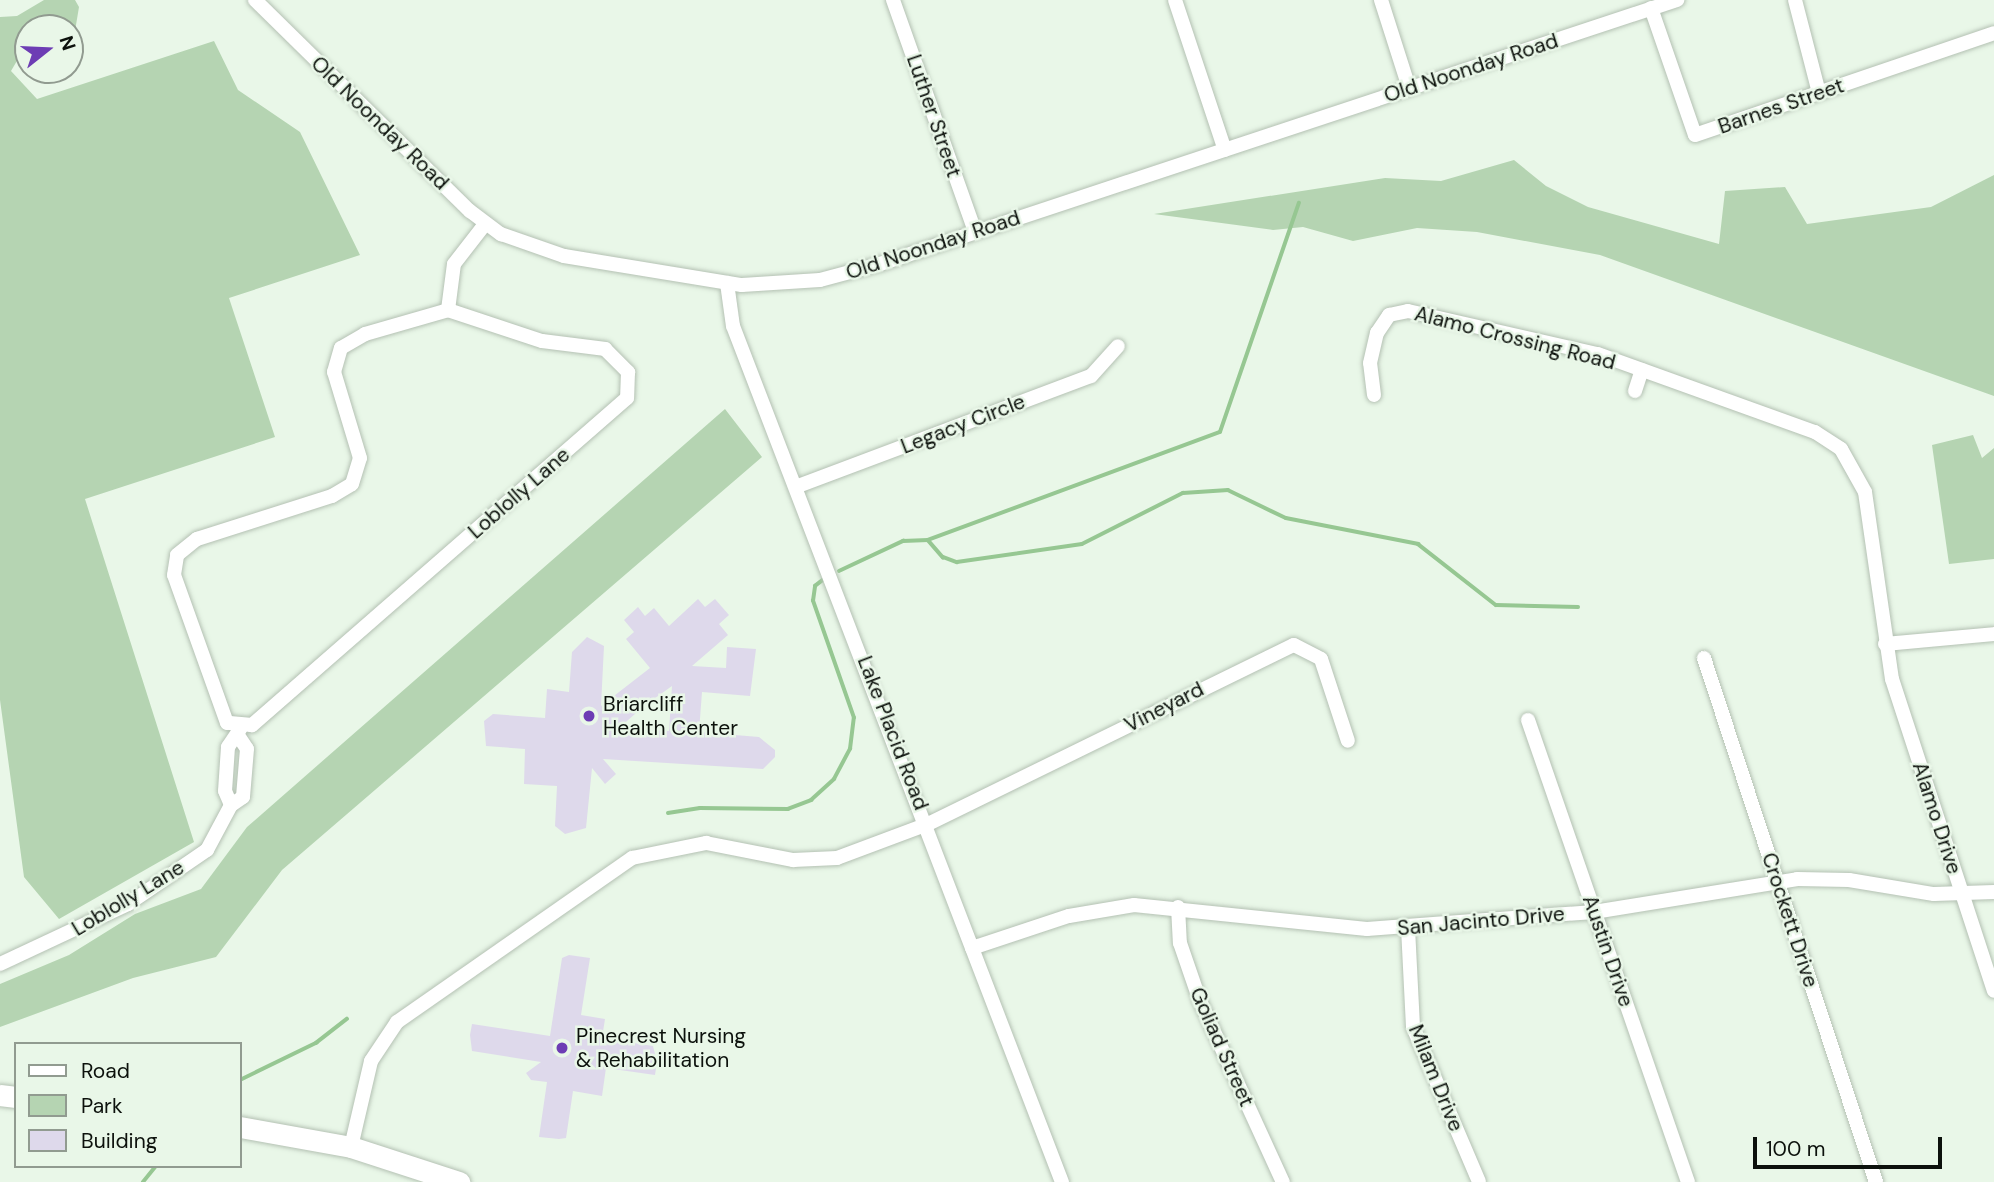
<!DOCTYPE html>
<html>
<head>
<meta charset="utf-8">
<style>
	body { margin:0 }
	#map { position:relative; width:1994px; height:1182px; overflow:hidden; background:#e9f7e8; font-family:"DM Sans",sans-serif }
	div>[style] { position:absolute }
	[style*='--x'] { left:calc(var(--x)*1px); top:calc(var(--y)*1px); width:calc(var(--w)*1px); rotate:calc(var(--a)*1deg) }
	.green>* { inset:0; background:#b5d4b2 }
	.stream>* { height:3.5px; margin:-1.75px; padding:0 1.75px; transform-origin:1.75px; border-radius:1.75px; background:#96c792 }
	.building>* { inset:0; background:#ded9eb }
	.roads { filter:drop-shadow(0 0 2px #b4c1b3) drop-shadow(0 0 2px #b4c1b3) }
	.minor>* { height:14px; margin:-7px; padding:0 7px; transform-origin:7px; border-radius:7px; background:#fff }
	.secondary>* { height:21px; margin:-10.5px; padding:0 10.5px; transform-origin:10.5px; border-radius:10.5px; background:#fff }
	.dots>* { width:19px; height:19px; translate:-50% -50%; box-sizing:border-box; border:4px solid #e9f7e8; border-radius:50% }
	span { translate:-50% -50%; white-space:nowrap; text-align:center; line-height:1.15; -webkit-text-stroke:5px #e9f7e8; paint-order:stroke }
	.street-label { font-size:21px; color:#0c110c }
	.poi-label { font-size:21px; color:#0c110c }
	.left { translate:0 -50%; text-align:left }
	.legend { position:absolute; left:14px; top:1042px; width:228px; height:126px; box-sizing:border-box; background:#e9f7e8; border:2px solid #919b90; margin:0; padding:9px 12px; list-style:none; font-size:21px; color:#0c110c }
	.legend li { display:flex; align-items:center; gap:14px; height:35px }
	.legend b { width:35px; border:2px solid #919b90 }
	.north { position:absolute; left:14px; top:14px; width:70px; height:70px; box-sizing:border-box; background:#e9f7e8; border:2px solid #919b90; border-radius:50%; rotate:72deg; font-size:19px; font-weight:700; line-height:28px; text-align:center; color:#0c110c }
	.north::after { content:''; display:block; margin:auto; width:24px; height:32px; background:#6d3db4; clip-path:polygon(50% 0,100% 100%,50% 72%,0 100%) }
	.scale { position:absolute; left:1753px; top:1137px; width:189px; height:32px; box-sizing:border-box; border:4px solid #0c110c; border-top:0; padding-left:9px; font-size:21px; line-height:24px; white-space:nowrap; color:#0c110c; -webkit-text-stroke:5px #e9f7e8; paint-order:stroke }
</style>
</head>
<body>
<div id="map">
	<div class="green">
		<i style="clip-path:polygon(44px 0,75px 0,79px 7px,75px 31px,28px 28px,28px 42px,11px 71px,37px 99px,214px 41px,238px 90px,300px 132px,360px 255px,229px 298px,275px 437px,85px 499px,194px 842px,59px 919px,24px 877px,0 700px,0 17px,17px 16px)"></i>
		<i style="clip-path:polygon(1514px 160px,1546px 186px,1588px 207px,1719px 244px,1725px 191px,1785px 187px,1807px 224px,1931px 207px,1994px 175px,1994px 396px,1600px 255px,1477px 232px,1417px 228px,1353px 241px,1303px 227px,1273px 230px,1154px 214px,1385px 178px,1441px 181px)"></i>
		<i style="clip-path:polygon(725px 409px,762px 457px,282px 870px,216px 957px,133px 978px,0 1027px,0 984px,69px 955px,135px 914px,201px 889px,247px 827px)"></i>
		<i style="clip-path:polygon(1973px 435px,1982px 458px,1994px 448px,1994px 559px,1949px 564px,1932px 445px)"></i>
	</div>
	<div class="stream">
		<i style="--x:928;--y:540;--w:23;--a:49"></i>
		<i style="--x:943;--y:557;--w:15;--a:20"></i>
		<i style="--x:957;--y:562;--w:126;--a:-8.2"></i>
		<i style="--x:1082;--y:544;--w:113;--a:-26.8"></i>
		<i style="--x:1183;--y:493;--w:45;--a:-3.8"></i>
		<i style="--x:1228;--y:490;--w:64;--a:25.8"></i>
		<i style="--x:1286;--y:518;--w:135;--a:11.1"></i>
		<i style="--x:1418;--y:544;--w:99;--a:38"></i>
		<i style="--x:1496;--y:605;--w:82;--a:1.4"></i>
		<i style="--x:839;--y:571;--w:71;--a:-25.1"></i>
		<i style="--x:903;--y:541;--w:25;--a:-2"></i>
		<i style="--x:928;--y:540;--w:311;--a:-20.3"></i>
		<i style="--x:1220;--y:432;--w:242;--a:-71"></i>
		<i style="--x:668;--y:813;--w:32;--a:-9"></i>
		<i style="--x:700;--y:808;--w:88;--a:0.7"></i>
		<i style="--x:788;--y:809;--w:25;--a:-21"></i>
		<i style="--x:811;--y:800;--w:31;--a:-42"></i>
		<i style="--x:834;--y:779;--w:34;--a:-62"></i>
		<i style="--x:850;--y:749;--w:31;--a:-83"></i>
		<i style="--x:854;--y:718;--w:124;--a:-109.3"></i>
		<i style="--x:813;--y:601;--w:15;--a:-82"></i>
		<i style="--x:815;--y:586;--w:11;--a:-38"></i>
		<i style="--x:240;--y:1080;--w:85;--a:-26"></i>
		<i style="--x:316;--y:1043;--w:39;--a:-38"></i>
		<i style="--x:143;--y:1182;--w:21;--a:-51"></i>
	</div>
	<div class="building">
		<i style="clip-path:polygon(evenodd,698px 599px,705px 607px,715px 599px,729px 615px,719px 624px,728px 635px,692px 666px,726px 668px,727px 647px,756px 649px,750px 696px,702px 692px,699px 732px,759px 737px,775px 750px,775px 757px,763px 769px,603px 759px,616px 774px,605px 784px,592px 768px,586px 828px,565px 834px,555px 826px,557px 786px,524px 784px,525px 749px,486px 746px,484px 721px,493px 714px,545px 718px,547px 689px,569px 692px,572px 652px,587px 637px,604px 646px,601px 706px,650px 668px,626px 639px,634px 632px,624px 620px,638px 607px,645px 616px,654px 608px,669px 626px,698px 599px,672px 686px,669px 731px,619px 728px,644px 706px,672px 686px)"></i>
		<i style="clip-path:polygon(569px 955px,590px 958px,581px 1015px,605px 1019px,602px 1038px,653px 1046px,657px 1062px,655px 1075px,606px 1068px,602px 1096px,573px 1091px,566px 1138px,559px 1139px,539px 1137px,547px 1082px,531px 1080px,526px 1073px,541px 1062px,472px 1051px,470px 1035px,472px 1024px,550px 1036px,562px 958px)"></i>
	</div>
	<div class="roads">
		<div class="minor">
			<i style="--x:255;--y:0;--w:301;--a:44.5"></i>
			<i style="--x:470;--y:211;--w:39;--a:37"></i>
			<i style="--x:501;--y:234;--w:67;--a:19.2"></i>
			<i style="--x:564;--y:256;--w:180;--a:9.3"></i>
			<i style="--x:742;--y:285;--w:78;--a:-3.7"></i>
			<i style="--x:820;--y:280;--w:62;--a:-14.9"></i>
			<i style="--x:880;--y:264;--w:840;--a:-18.33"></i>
			<i style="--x:893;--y:0;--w:246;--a:70.5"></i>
			<i style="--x:1175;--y:0;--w:158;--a:71.6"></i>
			<i style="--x:1381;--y:0;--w:92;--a:72.3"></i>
			<i style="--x:1795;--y:0;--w:96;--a:75.5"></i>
			<i style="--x:1651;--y:8;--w:134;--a:70.9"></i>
			<i style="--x:1695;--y:135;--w:316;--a:-18.8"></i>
			<i style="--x:727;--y:283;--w:43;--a:82.1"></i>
			<i style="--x:733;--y:326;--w:917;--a:68.98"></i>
			<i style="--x:448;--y:310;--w:99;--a:18.3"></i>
			<i style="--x:542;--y:341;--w:64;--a:7.2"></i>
			<i style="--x:605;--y:349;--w:33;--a:45"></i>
			<i style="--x:628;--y:372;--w:26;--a:92"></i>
			<i style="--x:627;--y:398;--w:498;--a:138.9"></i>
			<i style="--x:252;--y:725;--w:25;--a:-175"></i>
			<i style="--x:227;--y:723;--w:157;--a:-109.7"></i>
			<i style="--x:174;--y:575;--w:20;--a:-81"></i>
			<i style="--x:177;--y:555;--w:26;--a:-39"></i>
			<i style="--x:197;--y:539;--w:142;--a:-17.7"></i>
			<i style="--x:332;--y:496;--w:23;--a:-31"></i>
			<i style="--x:352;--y:484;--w:27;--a:-73"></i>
			<i style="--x:360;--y:458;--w:90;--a:-106.8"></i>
			<i style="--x:334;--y:372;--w:25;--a:-74"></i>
			<i style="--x:341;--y:348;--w:28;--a:-30"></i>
			<i style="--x:365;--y:334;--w:86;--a:-16.1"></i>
			<i style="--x:448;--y:310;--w:46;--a:-82.6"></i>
			<i style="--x:454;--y:264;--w:51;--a:-52.2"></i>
			<i style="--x:1635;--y:391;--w:22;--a:-72"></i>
			<i style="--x:1374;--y:395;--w:32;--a:-97"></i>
			<i style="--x:1370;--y:363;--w:31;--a:-77"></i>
			<i style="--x:1377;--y:333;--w:22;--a:-56"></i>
			<i style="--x:1389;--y:315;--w:19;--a:-12"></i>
			<i style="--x:1408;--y:311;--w:195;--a:12.8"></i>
			<i style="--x:1598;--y:354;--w:231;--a:19.8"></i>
			<i style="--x:1815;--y:432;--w:31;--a:33"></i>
			<i style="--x:1841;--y:449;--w:49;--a:60.8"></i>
			<i style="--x:1865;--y:492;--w:189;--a:81.8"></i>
			<i style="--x:1892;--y:679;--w:328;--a:71.9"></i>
			<i style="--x:798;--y:486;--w:313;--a:-20.6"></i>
			<i style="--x:1091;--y:376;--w:40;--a:-48"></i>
			<i style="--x:1885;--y:644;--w:109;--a:-5.2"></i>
			<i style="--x:1704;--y:658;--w:552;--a:71.83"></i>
			<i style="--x:1528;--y:720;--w:489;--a:70.9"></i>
			<i style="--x:239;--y:737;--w:14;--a:56"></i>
			<i style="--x:247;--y:749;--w:48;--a:94.8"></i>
			<i style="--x:243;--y:797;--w:14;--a:146"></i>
			<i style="--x:231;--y:805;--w:15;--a:-113"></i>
			<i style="--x:225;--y:791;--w:44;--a:-86.1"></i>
			<i style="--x:228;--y:747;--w:23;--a:-56"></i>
			<i style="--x:1178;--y:907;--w:36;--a:87"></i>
			<i style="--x:1180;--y:943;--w:61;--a:71"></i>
			<i style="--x:1200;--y:1001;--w:199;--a:65.4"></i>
			<i style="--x:1408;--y:928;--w:99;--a:87.1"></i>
			<i style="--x:1413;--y:1027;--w:168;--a:66.9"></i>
			<i style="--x:972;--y:948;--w:102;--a:-18.3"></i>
			<i style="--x:1069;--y:916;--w:66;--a:-9.6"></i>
			<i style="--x:1134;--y:905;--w:234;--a:5.9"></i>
			<i style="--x:1367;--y:929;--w:228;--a:-4.3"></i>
			<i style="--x:1594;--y:912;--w:206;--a:-9.2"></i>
			<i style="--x:1797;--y:879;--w:52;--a:1.1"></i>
			<i style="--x:1849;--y:880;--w:86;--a:9.4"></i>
			<i style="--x:1934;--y:894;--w:60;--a:-1.9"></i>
			<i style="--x:0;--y:964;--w:141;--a:-25.1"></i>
			<i style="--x:128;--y:904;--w:96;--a:-34.4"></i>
			<i style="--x:207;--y:850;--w:51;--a:-61.9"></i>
			<i style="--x:351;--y:1147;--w:88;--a:-76.9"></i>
			<i style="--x:371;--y:1061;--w:47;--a:-56.3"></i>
			<i style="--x:397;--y:1022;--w:287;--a:-34.9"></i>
			<i style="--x:632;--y:858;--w:76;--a:-11.5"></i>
			<i style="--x:706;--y:843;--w:89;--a:11.1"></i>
			<i style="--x:793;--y:860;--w:44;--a:-2.6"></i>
			<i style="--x:837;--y:858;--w:97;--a:-20.5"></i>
			<i style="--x:928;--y:824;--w:407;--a:-26.1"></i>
			<i style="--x:1294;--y:645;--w:30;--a:27"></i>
			<i style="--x:1321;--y:659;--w:86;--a:71.8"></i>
		</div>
		<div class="secondary">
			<i style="--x:0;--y:1095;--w:16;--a:7"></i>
			<i style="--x:240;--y:1127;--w:113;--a:10.2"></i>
			<i style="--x:351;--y:1147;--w:114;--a:18"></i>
		</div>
	</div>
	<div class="dots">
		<i style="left:589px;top:716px;background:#6d3db4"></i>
		<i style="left:562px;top:1048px;background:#6d3db4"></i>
	</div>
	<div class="street-label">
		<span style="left:1471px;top:68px;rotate:-18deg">Old Noonday Road</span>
		<span style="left:1781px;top:106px;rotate:-19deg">Barnes Street</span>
		<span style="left:934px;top:116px;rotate:71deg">Luther Street</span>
		<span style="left:380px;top:123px;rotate:44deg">Old Noonday Road</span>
		<span style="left:933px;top:245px;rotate:-18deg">Old Noonday Road</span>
		<span style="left:1515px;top:338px;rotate:14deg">Alamo Crossing Road</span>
		<span style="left:963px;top:424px;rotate:-21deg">Legacy Circle</span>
		<span style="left:519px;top:493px;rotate:-41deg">Loblolly Lane</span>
		<span style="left:1164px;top:707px;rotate:-27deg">Vineyard</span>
		<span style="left:893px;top:733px;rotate:69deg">Lake Placid Road</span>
		<span style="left:1937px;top:818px;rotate:72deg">Alamo Drive</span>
		<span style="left:128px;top:898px;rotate:-31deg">Loblolly Lane</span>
		<span style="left:1790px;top:920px;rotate:72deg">Crockett Drive</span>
		<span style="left:1481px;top:921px;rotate:-5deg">San Jacinto Drive</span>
		<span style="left:1608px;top:951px;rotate:71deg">Austin Drive</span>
		<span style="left:1222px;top:1047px;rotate:66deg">Goliad Street</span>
		<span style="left:1436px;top:1078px;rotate:68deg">Milam Drive</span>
	</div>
	<div class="poi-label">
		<span class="left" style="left:603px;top:716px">Briarcliff<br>Health Center</span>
		<span class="left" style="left:576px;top:1048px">Pinecrest Nursing<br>&amp; Rehabilitation</span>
	</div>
	<ul class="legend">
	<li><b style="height:9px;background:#fff"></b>Road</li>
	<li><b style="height:19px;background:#b5d4b2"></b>Park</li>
	<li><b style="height:19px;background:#ded9eb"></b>Building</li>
	</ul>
	<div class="north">N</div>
	<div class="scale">100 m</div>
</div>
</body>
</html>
